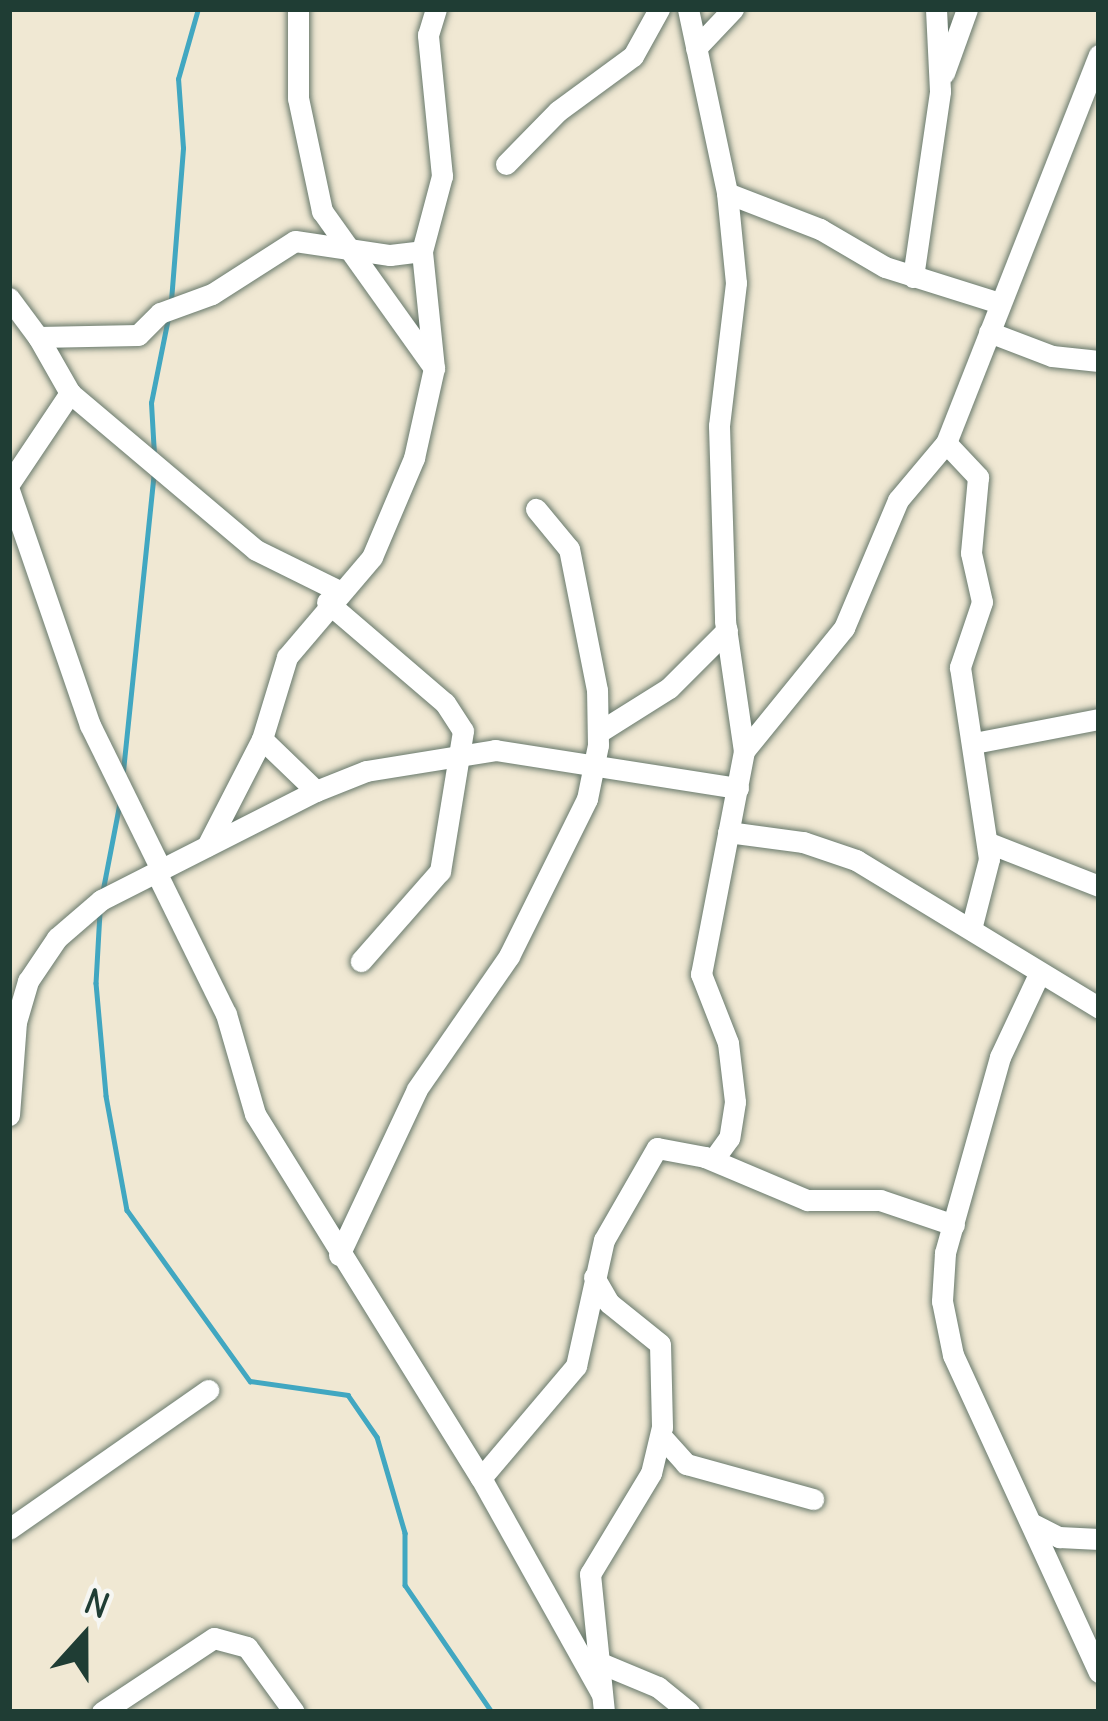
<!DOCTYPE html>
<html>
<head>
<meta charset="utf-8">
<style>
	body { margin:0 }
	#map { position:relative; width:1108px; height:1721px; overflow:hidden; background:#f0e8d3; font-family:Delius,sans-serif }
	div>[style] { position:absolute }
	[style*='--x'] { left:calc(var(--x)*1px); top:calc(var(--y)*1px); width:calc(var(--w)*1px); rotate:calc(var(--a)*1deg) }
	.stream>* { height:4.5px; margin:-2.25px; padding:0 2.25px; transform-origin:2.25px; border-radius:2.25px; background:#41a7c1 }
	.roads { filter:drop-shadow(0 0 3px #68796c) drop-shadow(0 0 3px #68796c) }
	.minor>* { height:21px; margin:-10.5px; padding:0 10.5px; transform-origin:10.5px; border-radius:10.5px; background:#fff }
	span { translate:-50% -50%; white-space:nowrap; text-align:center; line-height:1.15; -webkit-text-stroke:10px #f6f6f2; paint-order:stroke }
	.frame { position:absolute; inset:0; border:12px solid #1f3d34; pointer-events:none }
	.north { position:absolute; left:24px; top:1577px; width:120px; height:120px; -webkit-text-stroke:9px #f6f6f2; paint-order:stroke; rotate:21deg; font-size:33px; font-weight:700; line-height:48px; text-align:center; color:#1f3d34 }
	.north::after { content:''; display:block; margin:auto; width:42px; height:54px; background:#1f3d34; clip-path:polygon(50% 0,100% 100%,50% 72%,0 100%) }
</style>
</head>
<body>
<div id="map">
	<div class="stream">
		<i style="--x:171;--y:301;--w:153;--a:-85.5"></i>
		<i style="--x:183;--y:148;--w:69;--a:-94.1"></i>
		<i style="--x:178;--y:79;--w:73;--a:-74.1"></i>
		<i style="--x:154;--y:455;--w:52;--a:-93.3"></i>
		<i style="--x:151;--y:403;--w:87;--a:-78.7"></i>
		<i style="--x:123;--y:771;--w:301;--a:-84.1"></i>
		<i style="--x:103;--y:889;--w:85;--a:-79.1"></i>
		<i style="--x:100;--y:912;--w:71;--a:93.2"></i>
		<i style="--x:96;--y:983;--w:113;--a:84.9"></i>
		<i style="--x:106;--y:1096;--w:116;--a:79.6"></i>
		<i style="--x:127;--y:1210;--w:211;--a:54.3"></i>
		<i style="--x:250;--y:1381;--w:99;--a:8.1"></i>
		<i style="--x:348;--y:1395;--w:51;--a:55.4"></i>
		<i style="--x:377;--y:1437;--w:100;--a:73.7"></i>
		<i style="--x:405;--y:1533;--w:52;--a:90"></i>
		<i style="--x:405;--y:1585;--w:154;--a:55.6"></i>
	</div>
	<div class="roads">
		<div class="minor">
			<i style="--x:298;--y:9;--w:89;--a:90"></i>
			<i style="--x:298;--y:98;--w:116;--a:78"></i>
			<i style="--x:322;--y:211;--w:193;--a:54.5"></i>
			<i style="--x:688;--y:9;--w:188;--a:78"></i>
			<i style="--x:727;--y:193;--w:90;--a:84.3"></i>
			<i style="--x:736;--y:283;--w:144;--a:96.8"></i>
			<i style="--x:719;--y:426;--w:195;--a:88.2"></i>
			<i style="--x:725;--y:621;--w:131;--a:81.7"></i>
			<i style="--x:744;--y:751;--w:227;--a:100.9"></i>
			<i style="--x:701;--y:974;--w:74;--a:68.6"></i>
			<i style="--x:728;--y:1043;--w:59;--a:83.2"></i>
			<i style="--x:735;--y:1102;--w:36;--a:99"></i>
			<i style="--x:729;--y:1138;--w:27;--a:126"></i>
			<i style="--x:696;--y:48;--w:54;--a:-46.5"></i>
			<i style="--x:944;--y:73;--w:68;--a:-70.2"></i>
			<i style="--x:506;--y:164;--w:74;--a:-45.5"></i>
			<i style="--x:558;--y:111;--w:93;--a:-36.3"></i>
			<i style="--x:633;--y:56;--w:54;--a:-61"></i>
			<i style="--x:727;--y:193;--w:100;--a:21.2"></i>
			<i style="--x:820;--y:229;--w:75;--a:30.3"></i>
			<i style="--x:885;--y:267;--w:120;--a:17.5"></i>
			<i style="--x:913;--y:277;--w:188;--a:-81.7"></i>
			<i style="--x:940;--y:91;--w:82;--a:-92.8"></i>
			<i style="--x:9;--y:298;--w:49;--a:53.4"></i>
			<i style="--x:989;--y:332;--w:67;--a:20.9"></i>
			<i style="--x:1052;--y:356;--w:47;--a:6.1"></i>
			<i style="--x:70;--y:393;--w:243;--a:40.2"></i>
			<i style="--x:256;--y:550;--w:90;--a:26.3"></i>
			<i style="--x:946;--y:443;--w:47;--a:46.7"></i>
			<i style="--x:978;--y:477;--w:76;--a:95.3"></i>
			<i style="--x:971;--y:553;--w:50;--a:77.3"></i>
			<i style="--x:982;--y:602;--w:69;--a:108.7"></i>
			<i style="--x:960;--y:667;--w:194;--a:81.4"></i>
			<i style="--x:989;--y:859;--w:68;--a:104.4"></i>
			<i style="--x:9;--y:484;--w:110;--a:-56.2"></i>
			<i style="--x:70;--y:393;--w:64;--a:-119.7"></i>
			<i style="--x:38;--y:337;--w:100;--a:-1.1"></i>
			<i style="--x:138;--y:335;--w:31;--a:-45"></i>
			<i style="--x:160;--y:313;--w:55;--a:-20.1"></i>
			<i style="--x:212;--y:294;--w:98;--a:-32.6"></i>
			<i style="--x:295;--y:241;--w:96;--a:8.4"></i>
			<i style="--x:390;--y:255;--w:32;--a:-7"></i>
			<i style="--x:9;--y:490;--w:249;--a:71"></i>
			<i style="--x:90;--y:725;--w:161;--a:63.8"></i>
			<i style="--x:327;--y:602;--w:155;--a:40.6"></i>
			<i style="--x:445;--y:703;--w:33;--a:57"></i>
			<i style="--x:463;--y:731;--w:142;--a:99.3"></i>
			<i style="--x:440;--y:871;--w:120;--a:131.3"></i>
			<i style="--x:599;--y:732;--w:83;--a:-32.2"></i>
			<i style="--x:669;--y:688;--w:82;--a:-45"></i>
			<i style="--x:262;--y:739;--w:75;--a:43.9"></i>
			<i style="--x:974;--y:743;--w:127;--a:-10.9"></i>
			<i style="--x:744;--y:751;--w:159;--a:-50.9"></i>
			<i style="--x:844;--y:628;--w:139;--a:-67.1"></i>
			<i style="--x:898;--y:500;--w:75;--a:-49.9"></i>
			<i style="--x:946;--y:443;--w:417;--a:-68.5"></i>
			<i style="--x:728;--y:832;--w:76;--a:7.6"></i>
			<i style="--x:803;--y:842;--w:56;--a:18.8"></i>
			<i style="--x:856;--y:860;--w:285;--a:31.3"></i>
			<i style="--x:989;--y:843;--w:118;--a:21.4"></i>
			<i style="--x:207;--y:846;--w:120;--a:-62.8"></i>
			<i style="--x:262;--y:739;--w:86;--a:-73"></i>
			<i style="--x:287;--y:657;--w:131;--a:-49.6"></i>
			<i style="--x:372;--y:557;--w:108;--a:-67"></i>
			<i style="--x:414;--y:458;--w:92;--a:-77.5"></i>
			<i style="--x:434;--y:368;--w:118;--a:-95.9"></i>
			<i style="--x:422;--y:251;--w:78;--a:-75.1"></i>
			<i style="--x:442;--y:176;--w:142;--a:-95.7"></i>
			<i style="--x:428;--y:35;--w:27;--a:-73"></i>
			<i style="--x:156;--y:872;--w:158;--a:63.8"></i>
			<i style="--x:226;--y:1014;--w:104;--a:73.8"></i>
			<i style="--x:255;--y:1114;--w:428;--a:58.2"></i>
			<i style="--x:481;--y:1478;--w:246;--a:60.8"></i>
			<i style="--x:1039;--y:974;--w:92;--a:115.2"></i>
			<i style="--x:1000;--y:1057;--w:204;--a:105.7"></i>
			<i style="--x:945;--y:1253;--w:48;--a:93.6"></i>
			<i style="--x:942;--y:1301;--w:55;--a:78.5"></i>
			<i style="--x:953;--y:1355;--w:349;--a:65.3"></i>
			<i style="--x:9;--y:1115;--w:93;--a:-85.7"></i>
			<i style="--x:16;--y:1022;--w:43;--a:-73.7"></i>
			<i style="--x:28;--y:981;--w:52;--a:-56"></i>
			<i style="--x:57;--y:938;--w:58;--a:-40.8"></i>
			<i style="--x:101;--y:900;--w:241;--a:-26.9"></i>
			<i style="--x:316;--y:791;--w:54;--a:-21.8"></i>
			<i style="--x:366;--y:771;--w:131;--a:-9.2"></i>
			<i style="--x:495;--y:750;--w:246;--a:8.9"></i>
			<i style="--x:339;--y:1255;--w:183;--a:-64.8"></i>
			<i style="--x:417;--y:1089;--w:162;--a:-55.3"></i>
			<i style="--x:509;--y:956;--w:175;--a:-63.6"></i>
			<i style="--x:587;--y:799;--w:55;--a:-78.5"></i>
			<i style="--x:598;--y:745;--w:55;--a:-91"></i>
			<i style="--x:597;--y:690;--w:144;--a:-101.2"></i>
			<i style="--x:569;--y:549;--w:52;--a:-129.5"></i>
			<i style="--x:594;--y:1277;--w:30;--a:60"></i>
			<i style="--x:609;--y:1303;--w:65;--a:38.8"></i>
			<i style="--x:660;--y:1344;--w:83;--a:88.6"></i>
			<i style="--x:662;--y:1427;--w:47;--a:103.4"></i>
			<i style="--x:651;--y:1473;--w:118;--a:121.1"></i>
			<i style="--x:590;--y:1574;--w:139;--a:84.2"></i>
			<i style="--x:661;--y:1436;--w:38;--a:48"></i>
			<i style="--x:686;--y:1464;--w:132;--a:15.4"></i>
			<i style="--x:481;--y:1478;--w:147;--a:-49.7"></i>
			<i style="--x:576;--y:1366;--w:129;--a:-77.5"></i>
			<i style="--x:604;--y:1240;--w:106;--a:-60.1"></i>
			<i style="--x:657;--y:1148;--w:49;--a:10.6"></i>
			<i style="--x:705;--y:1157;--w:111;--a:22.9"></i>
			<i style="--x:807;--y:1200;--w:73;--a:0"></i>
			<i style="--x:880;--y:1200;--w:78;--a:18.7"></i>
			<i style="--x:1035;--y:1525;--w:27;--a:27"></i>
			<i style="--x:1059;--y:1537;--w:40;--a:2.9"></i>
			<i style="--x:9;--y:1529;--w:243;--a:-34.9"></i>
			<i style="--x:598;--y:1662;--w:65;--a:22.6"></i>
			<i style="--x:658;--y:1687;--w:40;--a:39"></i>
			<i style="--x:102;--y:1712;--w:134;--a:-33.5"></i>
			<i style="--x:214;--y:1638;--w:34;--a:15"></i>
			<i style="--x:247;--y:1647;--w:80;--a:54.1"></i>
		</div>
	</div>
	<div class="frame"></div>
	<div class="north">N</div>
</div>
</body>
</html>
